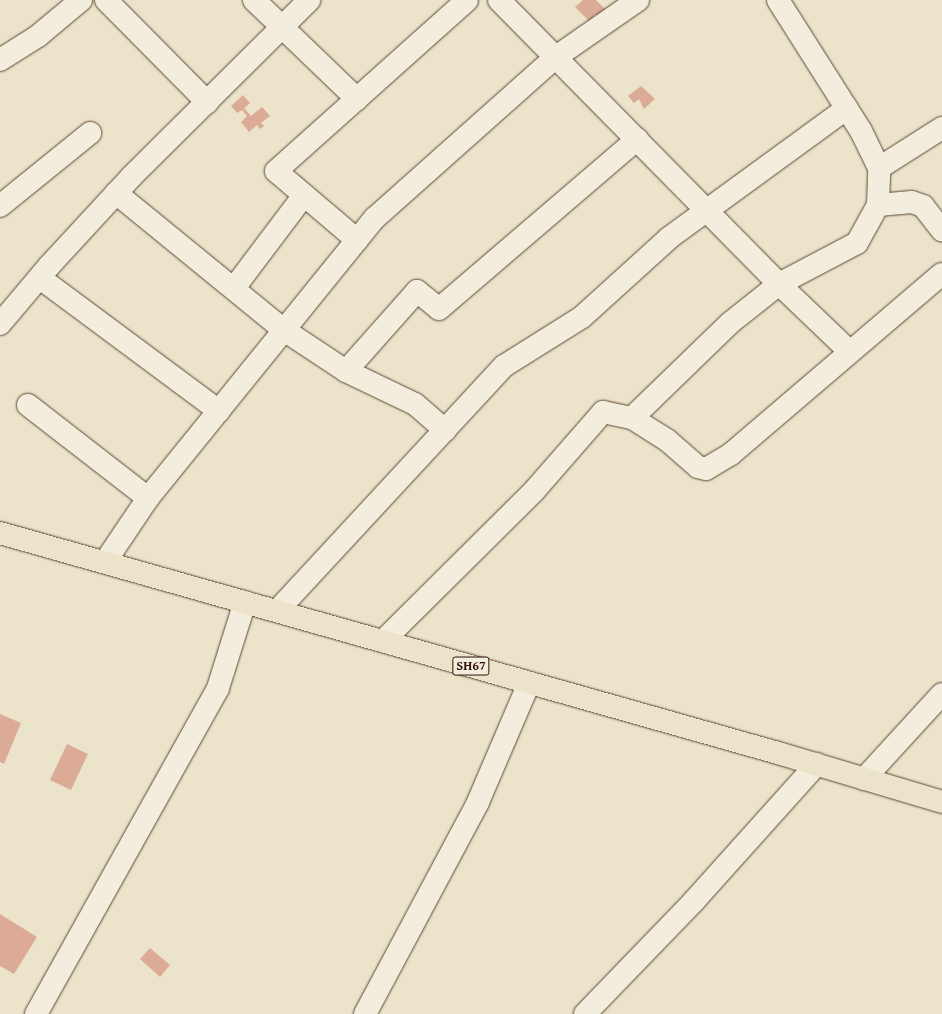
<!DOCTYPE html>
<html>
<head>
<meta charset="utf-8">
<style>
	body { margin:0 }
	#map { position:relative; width:942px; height:1014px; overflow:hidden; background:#ebe4ca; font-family:"Gentium Book Plus",serif }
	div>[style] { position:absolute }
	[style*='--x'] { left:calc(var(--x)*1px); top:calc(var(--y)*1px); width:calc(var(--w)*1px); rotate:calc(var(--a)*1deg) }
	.building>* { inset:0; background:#dcab97 }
	.roads { filter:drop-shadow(0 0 1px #5e4637) drop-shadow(0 0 1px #5e4637) }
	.minor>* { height:22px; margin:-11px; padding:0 11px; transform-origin:11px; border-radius:11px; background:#f2eddd }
	.major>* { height:22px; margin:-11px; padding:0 11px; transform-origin:11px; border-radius:11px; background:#ebe4ca }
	span { translate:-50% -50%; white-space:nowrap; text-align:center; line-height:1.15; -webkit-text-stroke:3px #f2eddd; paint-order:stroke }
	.shield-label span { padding:1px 3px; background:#f2eddd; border:1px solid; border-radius:3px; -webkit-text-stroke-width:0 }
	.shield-label { font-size:13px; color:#2f1206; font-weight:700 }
</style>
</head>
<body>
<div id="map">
	<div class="building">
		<i style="clip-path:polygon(583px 0,596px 0,606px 10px,598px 18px,595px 14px,591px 23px,575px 7px)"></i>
		<i style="clip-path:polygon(641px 86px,655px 99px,644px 109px,639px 99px,634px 103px,628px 96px)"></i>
		<i style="clip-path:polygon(243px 95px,250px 103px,244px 108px,251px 116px,262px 107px,270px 116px,261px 123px,264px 126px,260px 129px,257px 125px,249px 132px,241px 122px,247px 116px,242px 110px,237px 113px,231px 106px)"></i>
		<i style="clip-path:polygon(0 714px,21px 723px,4px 764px,0 762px)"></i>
		<i style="clip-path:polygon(67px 744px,88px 754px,71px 790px,50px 780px)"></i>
		<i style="clip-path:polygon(0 914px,37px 937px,14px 974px,0 966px)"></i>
		<i style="clip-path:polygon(150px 948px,170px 965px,160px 977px,140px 959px)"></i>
	</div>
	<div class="roads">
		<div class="minor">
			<i style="--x:106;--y:0;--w:144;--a:45.3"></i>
			<i style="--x:254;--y:0;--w:143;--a:43.9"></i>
			<i style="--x:499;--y:0;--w:399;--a:45.4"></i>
			<i style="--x:779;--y:284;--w:97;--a:43.7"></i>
			<i style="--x:0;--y:60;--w:45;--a:-32.3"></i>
			<i style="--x:38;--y:36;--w:56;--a:-39.9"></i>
			<i style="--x:879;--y:168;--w:75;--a:-32.4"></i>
			<i style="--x:116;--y:193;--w:217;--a:39.2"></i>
			<i style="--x:284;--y:330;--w:74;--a:33.5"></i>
			<i style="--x:346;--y:371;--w:107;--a:-48.4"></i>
			<i style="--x:417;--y:291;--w:28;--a:39"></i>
			<i style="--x:439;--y:309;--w:261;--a:-40.6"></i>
			<i style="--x:878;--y:205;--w:34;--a:-5"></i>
			<i style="--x:912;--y:202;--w:12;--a:20"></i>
			<i style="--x:923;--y:206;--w:31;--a:52"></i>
			<i style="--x:0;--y:206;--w:116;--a:-39"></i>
			<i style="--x:357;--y:240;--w:106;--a:-139.6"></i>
			<i style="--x:276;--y:171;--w:256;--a:-41.8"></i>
			<i style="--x:40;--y:278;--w:223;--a:36.6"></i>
			<i style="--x:234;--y:288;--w:116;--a:-53"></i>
			<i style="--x:0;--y:324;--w:76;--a:-49.8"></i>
			<i style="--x:49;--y:266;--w:122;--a:-47.3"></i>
			<i style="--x:132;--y:176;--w:250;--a:-44.8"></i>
			<i style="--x:346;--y:371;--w:76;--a:25.6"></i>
			<i style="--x:415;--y:404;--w:40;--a:41"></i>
			<i style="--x:28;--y:405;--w:152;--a:37.8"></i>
			<i style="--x:632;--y:418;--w:41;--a:32.2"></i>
			<i style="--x:667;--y:440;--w:41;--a:41.1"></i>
			<i style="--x:698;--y:467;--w:8;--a:14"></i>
			<i style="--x:706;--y:469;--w:29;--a:-31"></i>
			<i style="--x:731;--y:454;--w:277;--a:-40.5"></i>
			<i style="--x:105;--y:562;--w:77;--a:-56.1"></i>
			<i style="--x:148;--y:498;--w:360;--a:-51"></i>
			<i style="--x:375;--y:218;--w:242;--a:-41.7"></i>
			<i style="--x:556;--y:57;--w:100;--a:-34.8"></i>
			<i style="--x:277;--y:611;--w:334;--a:-47.2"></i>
			<i style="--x:504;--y:366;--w:92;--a:-32.1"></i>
			<i style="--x:582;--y:317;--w:118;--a:-42.2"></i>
			<i style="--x:669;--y:238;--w:220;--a:-36.1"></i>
			<i style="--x:383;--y:641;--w:213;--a:-44.8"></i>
			<i style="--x:534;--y:491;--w:105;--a:-48.9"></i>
			<i style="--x:603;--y:412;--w:30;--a:12"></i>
			<i style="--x:632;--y:418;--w:136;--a:-44.1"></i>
			<i style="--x:730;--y:323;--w:63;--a:-38.5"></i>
			<i style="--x:779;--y:284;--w:88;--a:-27.7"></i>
			<i style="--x:857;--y:243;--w:43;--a:-61.1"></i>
			<i style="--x:878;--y:205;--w:37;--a:-88"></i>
			<i style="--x:879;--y:168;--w:41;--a:-115.9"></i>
			<i style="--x:861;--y:131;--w:155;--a:-122.4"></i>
			<i style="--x:864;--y:779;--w:115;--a:-47.5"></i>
			<i style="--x:36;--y:1014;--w:373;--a:-60.8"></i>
			<i style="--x:218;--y:688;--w:90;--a:-72.6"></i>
			<i style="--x:365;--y:1014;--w:240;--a:-61.9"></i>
			<i style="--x:478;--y:802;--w:129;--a:-66.8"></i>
			<i style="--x:585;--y:1014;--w:157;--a:-46"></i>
			<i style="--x:694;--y:901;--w:184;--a:-48.1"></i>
		</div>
		<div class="major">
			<i style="--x:0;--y:533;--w:809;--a:15.79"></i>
			<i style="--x:778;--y:753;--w:171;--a:16.6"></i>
		</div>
	</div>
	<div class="shield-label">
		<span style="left:471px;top:666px">SH67</span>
	</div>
</div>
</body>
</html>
